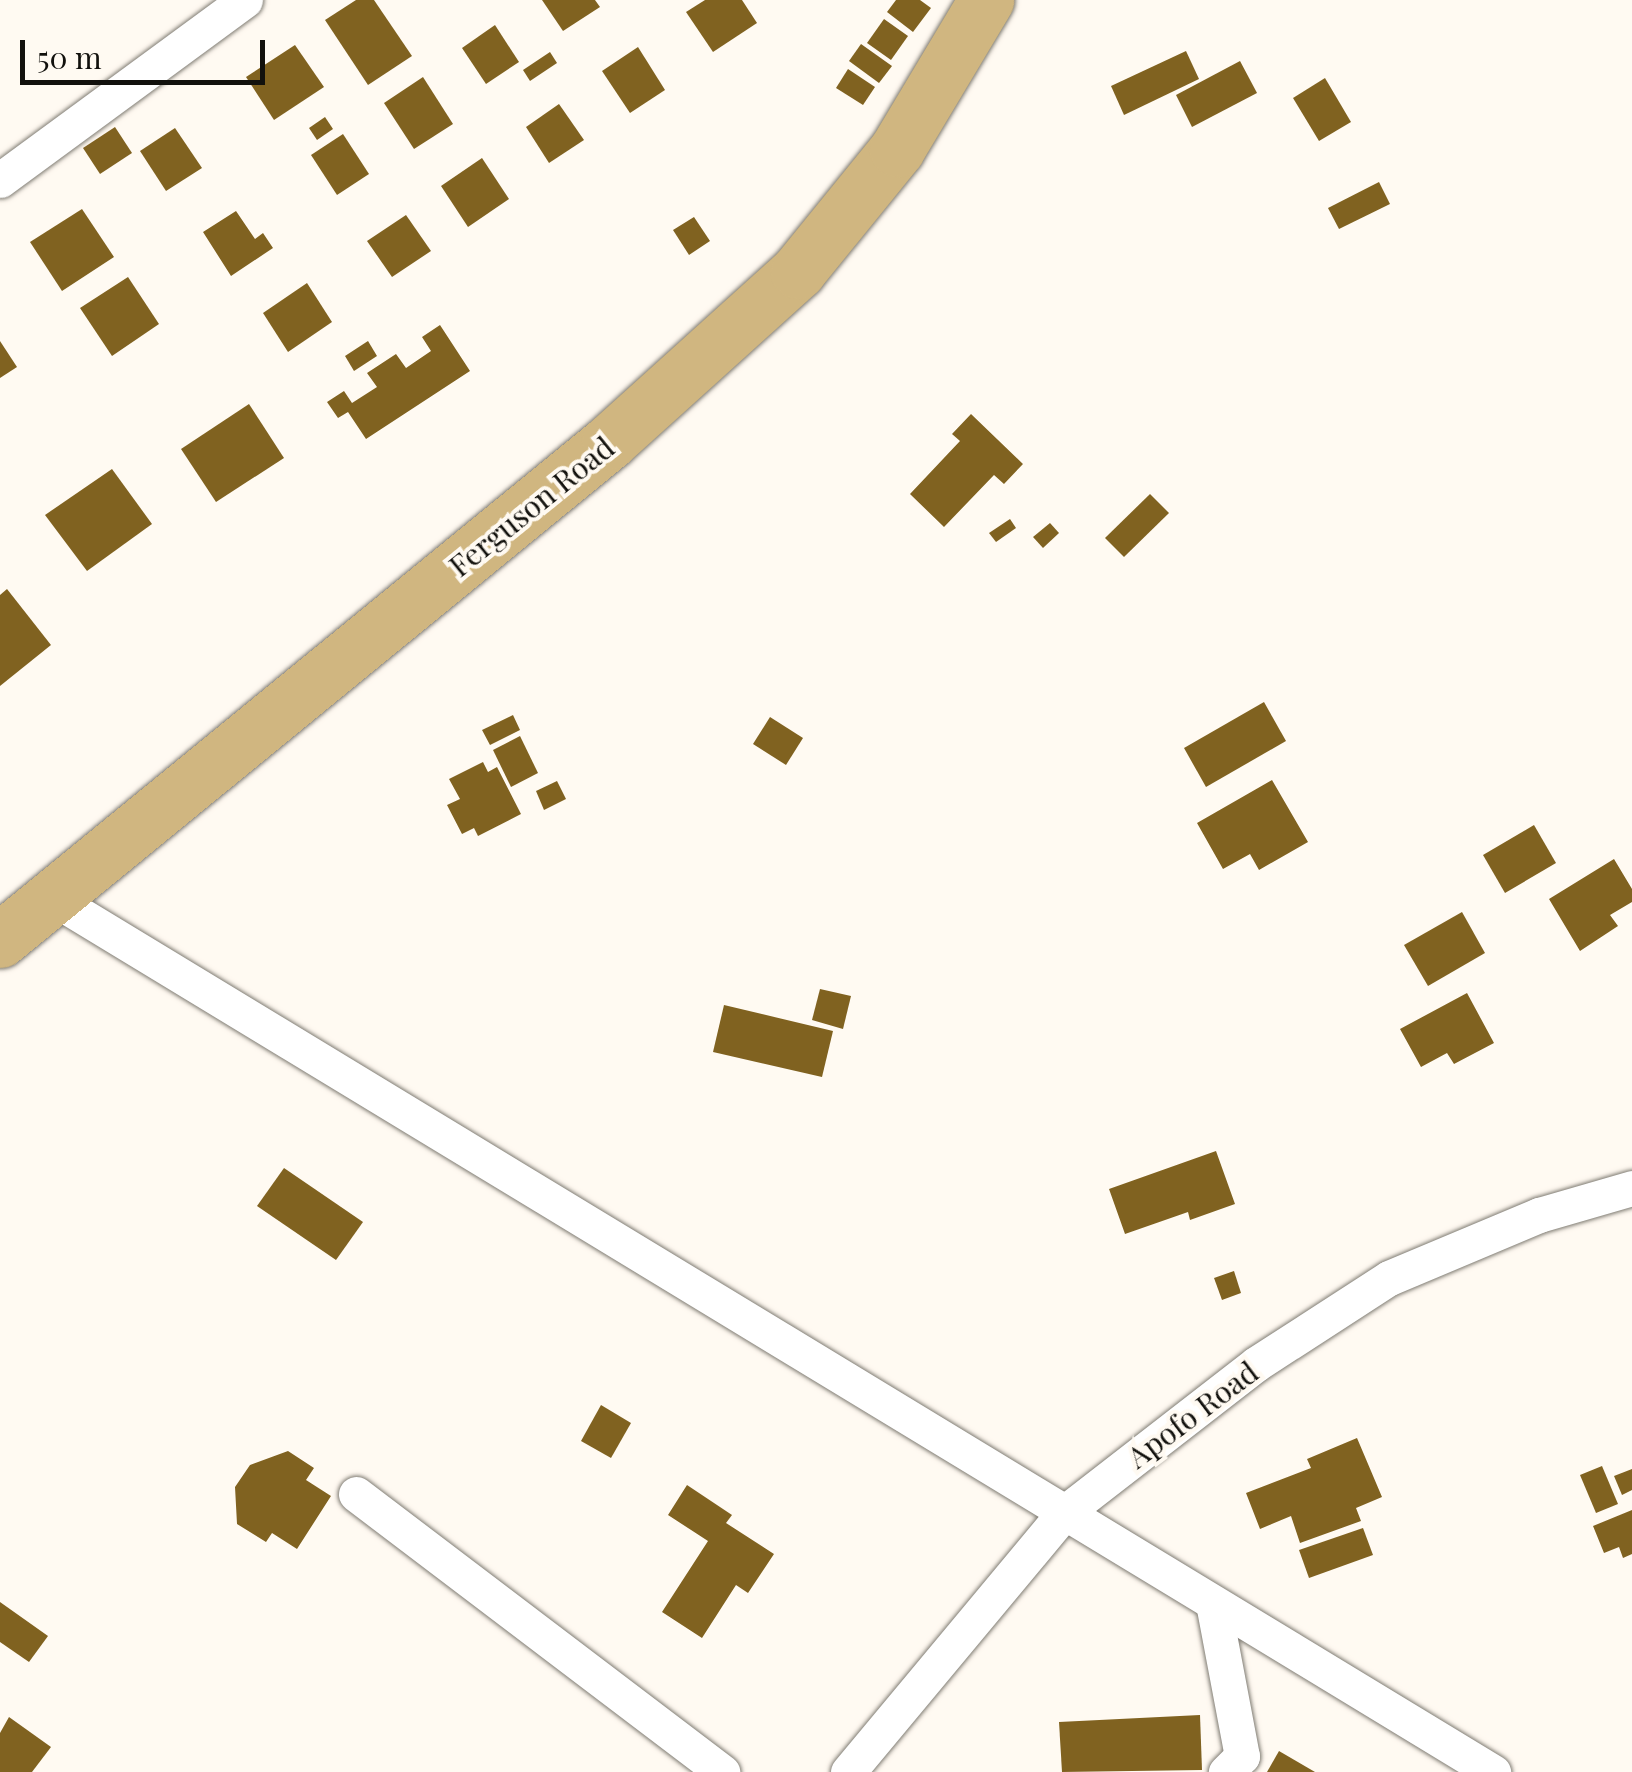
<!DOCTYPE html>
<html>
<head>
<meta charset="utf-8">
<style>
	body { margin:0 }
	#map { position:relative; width:1632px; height:1772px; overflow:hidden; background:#fffaf2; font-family:"Playfair Display",serif }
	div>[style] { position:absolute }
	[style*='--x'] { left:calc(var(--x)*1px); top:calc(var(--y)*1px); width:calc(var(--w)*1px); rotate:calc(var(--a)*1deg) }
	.building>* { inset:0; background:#806220 }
	.roads { filter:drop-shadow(0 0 2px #807c73) drop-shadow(0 0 2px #807c73) }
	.minor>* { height:35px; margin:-17.5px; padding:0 17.5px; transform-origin:17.5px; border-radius:17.5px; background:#fff }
	.trunk>* { height:55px; margin:-27.5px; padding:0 27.5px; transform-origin:27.5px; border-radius:27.5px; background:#d0b680 }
	span { translate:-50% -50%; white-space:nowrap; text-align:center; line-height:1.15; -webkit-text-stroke:8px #fffaf2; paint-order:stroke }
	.street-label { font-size:30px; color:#12110d }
	.scale { position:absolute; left:20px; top:40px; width:245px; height:45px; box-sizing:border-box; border:5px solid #12110d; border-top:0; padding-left:12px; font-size:30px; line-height:35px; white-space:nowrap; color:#12110d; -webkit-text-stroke:8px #fffaf2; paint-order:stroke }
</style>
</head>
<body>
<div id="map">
	<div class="building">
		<i style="clip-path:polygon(356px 0,374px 0,412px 56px,368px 85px,325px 20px)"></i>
		<i style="clip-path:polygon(542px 0,595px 0,600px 7px,563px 31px)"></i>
		<i style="clip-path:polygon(705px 0,742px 0,757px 23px,713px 52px,686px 12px)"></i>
		<i style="clip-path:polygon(896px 0,920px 0,931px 8px,913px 32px,887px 12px)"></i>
		<i style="clip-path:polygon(884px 19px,908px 36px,891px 60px,867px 43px)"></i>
		<i style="clip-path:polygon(495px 25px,519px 62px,486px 84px,462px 48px)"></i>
		<i style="clip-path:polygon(861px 44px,892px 66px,879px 83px,849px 61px)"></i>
		<i style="clip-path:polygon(295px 45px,324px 87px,274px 120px,246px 77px)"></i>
		<i style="clip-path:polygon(638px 47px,665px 90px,630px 113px,602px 71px)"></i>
		<i style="clip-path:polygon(1186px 51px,1199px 79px,1124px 115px,1111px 86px)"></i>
		<i style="clip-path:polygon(550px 52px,557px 63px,530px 81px,523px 70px)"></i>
		<i style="clip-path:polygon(1240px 61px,1257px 93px,1192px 127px,1176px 95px)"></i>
		<i style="clip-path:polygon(848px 69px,875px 87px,863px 105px,836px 88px)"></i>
		<i style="clip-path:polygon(423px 77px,453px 124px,414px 149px,384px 103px)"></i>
		<i style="clip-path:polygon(1325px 78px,1351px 122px,1319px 141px,1293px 98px)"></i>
		<i style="clip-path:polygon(559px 104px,584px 140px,549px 163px,526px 127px)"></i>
		<i style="clip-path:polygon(325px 117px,333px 129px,317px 140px,309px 128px)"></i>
		<i style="clip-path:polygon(115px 127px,132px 153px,100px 174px,83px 148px)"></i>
		<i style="clip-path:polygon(175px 128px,202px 168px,166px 191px,140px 151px)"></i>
		<i style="clip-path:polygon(343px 134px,369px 174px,337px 195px,311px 155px)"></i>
		<i style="clip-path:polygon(482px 158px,509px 199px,468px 227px,441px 186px)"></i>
		<i style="clip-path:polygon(1379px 182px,1390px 204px,1339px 229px,1328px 208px)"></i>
		<i style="clip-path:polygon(82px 209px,114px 257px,62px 291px,30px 242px)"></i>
		<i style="clip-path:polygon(236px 211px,255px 239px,263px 233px,273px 248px,231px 276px,203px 232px)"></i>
		<i style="clip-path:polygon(406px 215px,431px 251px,392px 277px,367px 241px)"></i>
		<i style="clip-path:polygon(694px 217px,710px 241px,689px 255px,673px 230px)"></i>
		<i style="clip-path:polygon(128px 277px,159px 324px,112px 356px,80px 308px)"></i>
		<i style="clip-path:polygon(307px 283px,332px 322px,288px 352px,263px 313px)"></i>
		<i style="clip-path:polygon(440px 325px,470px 371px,366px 439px,348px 412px,338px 418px,327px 402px,344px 391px,352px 403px,377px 387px,367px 373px,396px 354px,406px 368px,431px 351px,422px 337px)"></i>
		<i style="clip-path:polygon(0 341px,17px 367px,0 378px)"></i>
		<i style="clip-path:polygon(368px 341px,377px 356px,354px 371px,345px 356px)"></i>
		<i style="clip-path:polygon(249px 404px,284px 458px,216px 502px,181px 449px)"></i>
		<i style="clip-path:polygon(971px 414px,1023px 464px,1004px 484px,994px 475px,944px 527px,910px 494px,960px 441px,952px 434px)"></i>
		<i style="clip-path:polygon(112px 469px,152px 524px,87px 571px,45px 515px)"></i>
		<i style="clip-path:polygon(1150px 494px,1169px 513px,1124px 557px,1105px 538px)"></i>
		<i style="clip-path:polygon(1010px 519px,1016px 528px,996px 542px,989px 533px)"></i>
		<i style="clip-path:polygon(1050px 523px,1059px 533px,1043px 548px,1033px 537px)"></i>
		<i style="clip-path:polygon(7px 589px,51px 645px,0 686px,0 595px)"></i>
		<i style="clip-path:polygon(1264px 702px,1286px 741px,1206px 787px,1184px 748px)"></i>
		<i style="clip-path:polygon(513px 715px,520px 730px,490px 745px,482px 730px)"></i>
		<i style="clip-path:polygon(770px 717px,803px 738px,786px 765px,753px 744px)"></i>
		<i style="clip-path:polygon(520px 736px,538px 773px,511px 787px,493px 750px)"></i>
		<i style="clip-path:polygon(483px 762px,488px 772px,497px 767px,521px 814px,478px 836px,474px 828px,462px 834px,447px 805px,460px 799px,449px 779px)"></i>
		<i style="clip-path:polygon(1272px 780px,1308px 842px,1259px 870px,1250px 854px,1223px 869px,1197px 823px)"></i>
		<i style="clip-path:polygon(557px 781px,566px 799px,544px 810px,536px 791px)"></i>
		<i style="clip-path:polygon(1534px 825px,1556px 863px,1505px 893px,1483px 855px)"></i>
		<i style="clip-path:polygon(1614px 859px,1632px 889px,1632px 902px,1610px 915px,1618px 926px,1580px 951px,1549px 899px)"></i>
		<i style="clip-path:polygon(1462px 912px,1485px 953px,1428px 986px,1404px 945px)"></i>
		<i style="clip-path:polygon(820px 989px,851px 996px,843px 1029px,812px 1020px)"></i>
		<i style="clip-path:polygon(1467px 993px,1494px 1043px,1454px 1064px,1447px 1053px,1421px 1067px,1400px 1029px)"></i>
		<i style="clip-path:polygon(724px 1005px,833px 1031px,822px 1077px,713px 1052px)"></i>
		<i style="clip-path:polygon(1216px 1151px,1235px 1204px,1190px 1220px,1188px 1212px,1125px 1234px,1109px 1189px)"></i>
		<i style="clip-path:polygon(284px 1168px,363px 1222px,336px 1260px,257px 1206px)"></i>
		<i style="clip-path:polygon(1234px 1271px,1241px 1293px,1222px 1300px,1214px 1278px)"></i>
		<i style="clip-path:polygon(601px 1405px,631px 1423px,611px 1458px,581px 1441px)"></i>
		<i style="clip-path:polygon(1357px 1438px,1382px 1497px,1356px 1508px,1361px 1521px,1300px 1543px,1291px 1516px,1260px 1529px,1246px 1493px,1311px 1468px,1307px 1459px)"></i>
		<i style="clip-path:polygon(288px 1451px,314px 1468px,306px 1480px,331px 1496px,297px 1549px,272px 1533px,266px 1542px,237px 1524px,235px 1487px,250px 1465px)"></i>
		<i style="clip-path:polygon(1602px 1466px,1618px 1504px,1596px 1513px,1580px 1475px)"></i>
		<i style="clip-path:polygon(1632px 1469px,1632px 1490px,1622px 1495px,1614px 1476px)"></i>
		<i style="clip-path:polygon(687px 1485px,732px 1515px,726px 1523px,774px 1554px,748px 1593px,736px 1585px,702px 1638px,662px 1612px,708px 1541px,668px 1515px)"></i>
		<i style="clip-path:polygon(1632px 1510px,1632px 1554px,1623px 1558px,1619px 1547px,1604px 1553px,1593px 1526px)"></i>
		<i style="clip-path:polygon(1363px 1528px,1373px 1555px,1309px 1578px,1299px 1550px)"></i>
		<i style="clip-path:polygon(0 1602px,48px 1636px,29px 1662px,0 1642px)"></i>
		<i style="clip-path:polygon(1200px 1715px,1202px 1770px,1062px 1772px,1059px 1722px)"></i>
		<i style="clip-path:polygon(9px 1717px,51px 1747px,32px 1772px,0 1772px,0 1733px)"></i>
		<i style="clip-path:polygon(1279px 1751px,1315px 1772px,1267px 1772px)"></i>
	</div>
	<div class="roads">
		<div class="minor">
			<i style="--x:0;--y:180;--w:304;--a:-36.3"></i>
			<i style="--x:51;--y:897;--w:1687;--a:31.25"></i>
			<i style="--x:356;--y:1494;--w:460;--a:37.2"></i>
			<i style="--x:1213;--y:1603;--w:156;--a:79.3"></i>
			<i style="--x:1242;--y:1756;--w:23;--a:135"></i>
			<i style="--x:848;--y:1772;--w:337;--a:-50.2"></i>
			<i style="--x:1064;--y:1513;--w:243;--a:-37.8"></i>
			<i style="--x:1256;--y:1364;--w:158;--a:-32.9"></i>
			<i style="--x:1389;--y:1278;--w:163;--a:-22.8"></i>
			<i style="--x:1539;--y:1215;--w:97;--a:-16.2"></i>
		</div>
		<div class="trunk">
			<i style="--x:0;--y:940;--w:787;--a:-39.27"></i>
			<i style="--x:609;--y:442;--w:255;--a:-42.1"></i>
			<i style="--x:798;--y:271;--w:157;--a:-50.9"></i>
			<i style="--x:897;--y:149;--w:174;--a:-59.1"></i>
		</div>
	</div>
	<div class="street-label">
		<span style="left:531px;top:506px;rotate:-39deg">Ferguson Road</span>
		<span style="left:1192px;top:1414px;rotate:-37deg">Apofo Road</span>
	</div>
	<div class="scale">50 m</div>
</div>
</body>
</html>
